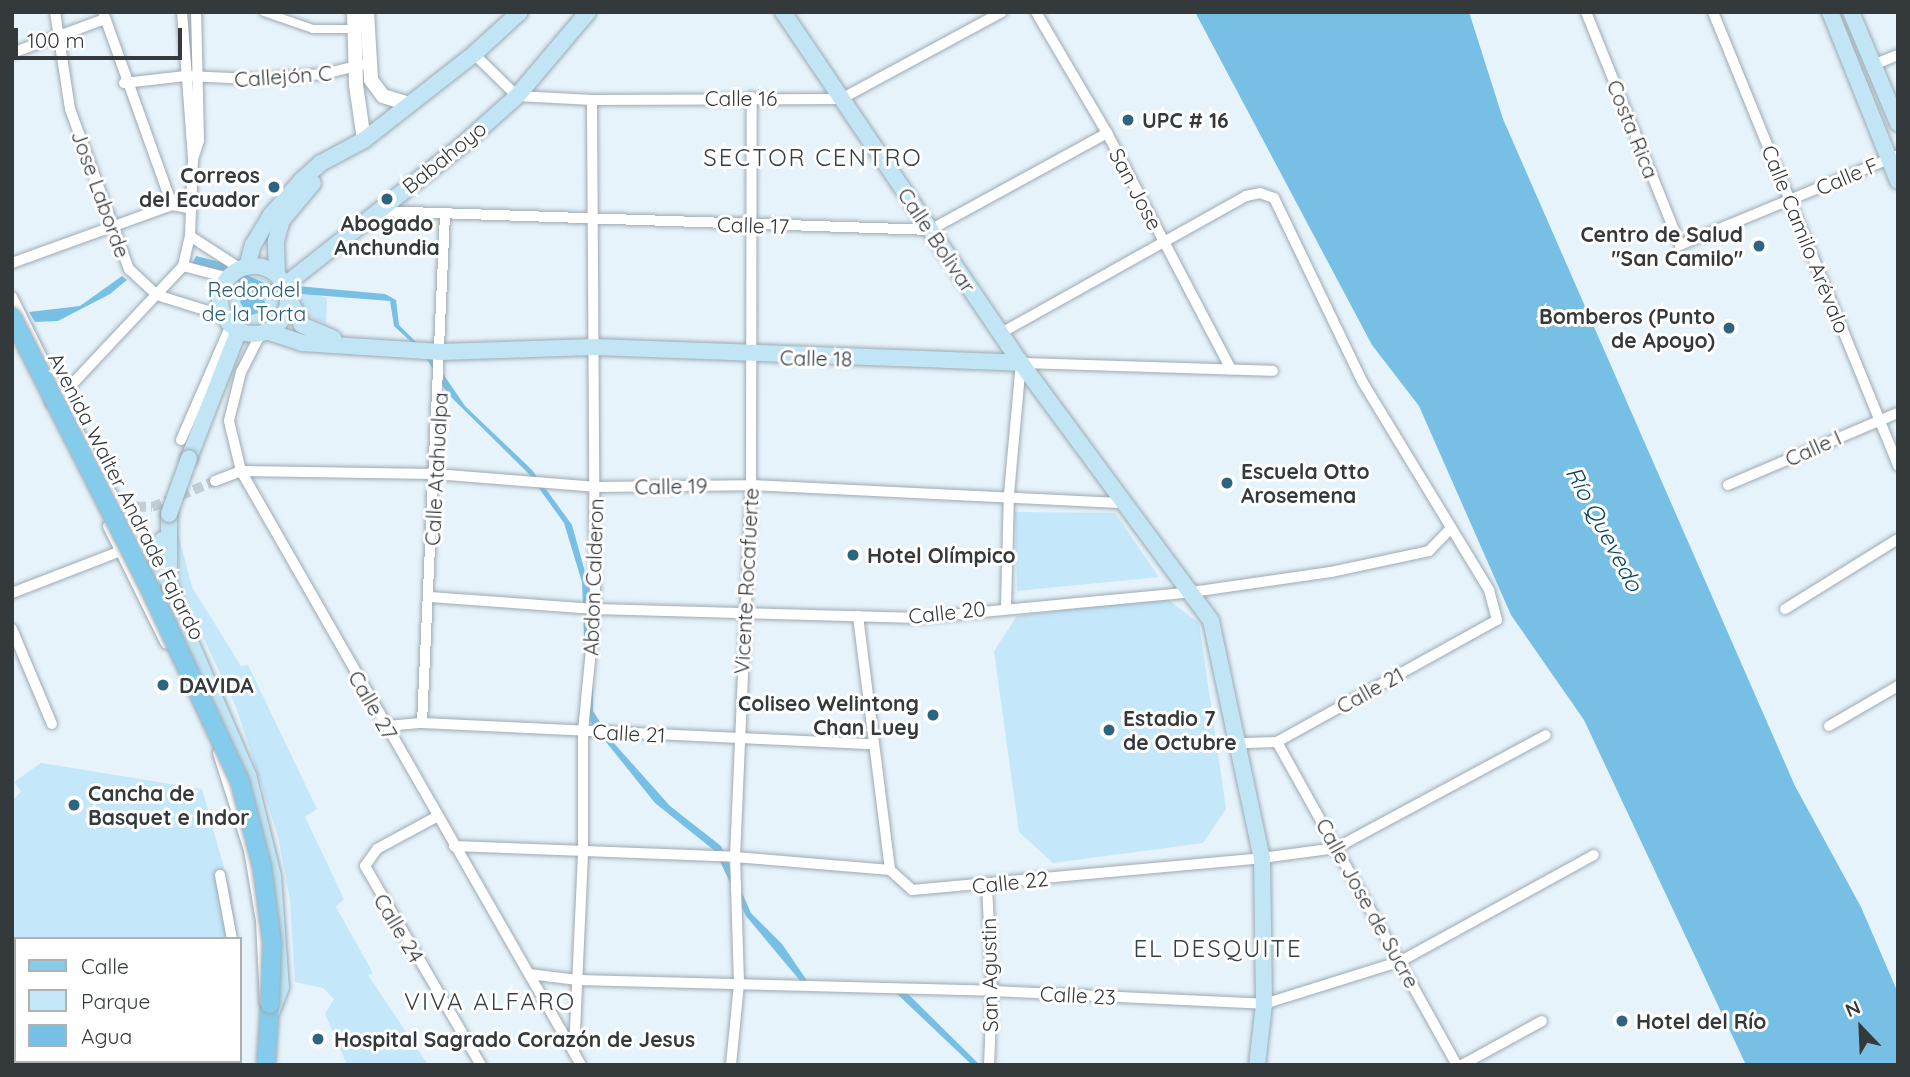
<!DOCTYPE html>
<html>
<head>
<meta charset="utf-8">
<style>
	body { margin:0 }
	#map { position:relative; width:1910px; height:1077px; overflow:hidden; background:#e6f3fb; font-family:Quicksand,sans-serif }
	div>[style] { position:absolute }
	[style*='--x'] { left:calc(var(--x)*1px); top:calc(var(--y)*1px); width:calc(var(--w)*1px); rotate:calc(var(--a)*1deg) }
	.green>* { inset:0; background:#c4e7fa }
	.round { border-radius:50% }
	.water>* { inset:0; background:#77bfe5 }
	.stream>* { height:3.5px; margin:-1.75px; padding:0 1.75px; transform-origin:1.75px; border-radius:1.75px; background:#77bfe5 }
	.minor-tunnel>* { height:10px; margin-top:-5px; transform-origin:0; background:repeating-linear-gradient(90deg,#c2ced5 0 10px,transparent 0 15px) }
	.roads { filter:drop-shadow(0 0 2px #9daab2) drop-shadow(0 0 2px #9daab2) }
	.pedestrian>* { height:8px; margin:-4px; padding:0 4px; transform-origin:4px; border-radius:4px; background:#fff }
	.minor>* { height:10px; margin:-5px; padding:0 5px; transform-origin:5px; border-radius:5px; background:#fff }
	.tertiary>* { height:14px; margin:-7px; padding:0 7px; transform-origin:7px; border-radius:7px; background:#fff }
	.secondary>* { height:16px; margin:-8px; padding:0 8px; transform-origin:8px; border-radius:8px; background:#c2e5f5 }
	.secondary>.ring { margin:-8px; padding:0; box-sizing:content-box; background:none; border:16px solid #c2e5f5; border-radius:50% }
	.primary>* { height:18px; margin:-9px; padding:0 9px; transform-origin:9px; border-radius:9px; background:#85cbeb }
	.bridges { filter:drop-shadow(0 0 2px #9daab2) drop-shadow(0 0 2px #9daab2) }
	.secondary-bridge>* { height:16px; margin:-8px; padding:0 8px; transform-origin:8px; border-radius:8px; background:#c2e5f5 }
	.primary-bridge>* { height:18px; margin:-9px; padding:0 9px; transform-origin:9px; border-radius:9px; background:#85cbeb }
	.dots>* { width:19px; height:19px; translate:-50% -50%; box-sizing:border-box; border:4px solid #fff; border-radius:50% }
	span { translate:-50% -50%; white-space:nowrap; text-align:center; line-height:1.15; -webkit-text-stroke:6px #fff; paint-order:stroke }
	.street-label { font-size:21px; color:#34393c }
	.poi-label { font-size:21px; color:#34393c; font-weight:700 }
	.left { translate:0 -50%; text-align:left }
	.right { translate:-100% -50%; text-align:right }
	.park-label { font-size:21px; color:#255c76 }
	.water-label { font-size:23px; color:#0a4760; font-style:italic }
	.quarter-label { font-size:24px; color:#354147; letter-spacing:2px }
	.frame { position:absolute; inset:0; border:14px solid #34393c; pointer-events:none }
	.legend { position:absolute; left:14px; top:937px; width:228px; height:126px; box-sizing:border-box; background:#fff; border:2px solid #aeb0b1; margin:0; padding:9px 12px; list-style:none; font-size:21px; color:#34393c }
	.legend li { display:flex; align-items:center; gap:14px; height:35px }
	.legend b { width:35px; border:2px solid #aeb0b1 }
	.north { position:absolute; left:1826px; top:993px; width:70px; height:70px; -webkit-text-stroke:5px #fff; paint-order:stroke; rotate:337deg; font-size:19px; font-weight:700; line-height:28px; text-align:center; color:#34393c }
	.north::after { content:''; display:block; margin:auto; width:24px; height:32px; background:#34393c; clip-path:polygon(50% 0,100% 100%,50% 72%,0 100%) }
	.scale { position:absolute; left:14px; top:28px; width:168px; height:32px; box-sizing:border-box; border:4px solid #34393c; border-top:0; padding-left:9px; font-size:21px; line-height:24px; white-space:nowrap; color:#34393c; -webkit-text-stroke:5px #fff; paint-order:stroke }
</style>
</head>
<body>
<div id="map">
	<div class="green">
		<i class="round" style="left:231px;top:277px;width:48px;height:48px"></i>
		<i style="clip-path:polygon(304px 292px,327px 298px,326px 324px,305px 314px,299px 299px)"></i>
		<i style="clip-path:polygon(1015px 512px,1115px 513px,1159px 577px,1017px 591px)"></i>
		<i style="clip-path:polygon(177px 530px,192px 587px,241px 666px,248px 665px,317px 809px,305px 817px,344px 899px,336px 907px,373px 973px,368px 975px,428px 1065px,347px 1065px,325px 1014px,334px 999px,323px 988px,295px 982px,290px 900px,278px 836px,236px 707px,180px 588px)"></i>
		<i style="clip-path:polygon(1163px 596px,1199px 623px,1226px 809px,1203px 843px,1053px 863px,1019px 832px,994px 651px,1017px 616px)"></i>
		<i style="clip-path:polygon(41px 763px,202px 789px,231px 893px,237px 939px,16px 939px,16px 1061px,236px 1061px,236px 1065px,12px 1065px,12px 802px,21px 791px,14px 782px)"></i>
	</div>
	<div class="water">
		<i style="clip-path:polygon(1195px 12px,1469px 12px,1503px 119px,1795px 786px,1861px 907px,1898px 993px,1898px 1065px,1746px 1065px,1584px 720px,1511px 615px,1419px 406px,1372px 345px)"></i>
		<i style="clip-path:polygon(196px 256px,220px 262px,264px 283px,385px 294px,396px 300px,399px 325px,433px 359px,465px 406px,532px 470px,572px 525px,593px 601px,593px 711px,612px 741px,670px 806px,721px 846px,751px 913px,782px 944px,808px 982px,906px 992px,980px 1065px,972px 1065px,895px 992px,807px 989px,746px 916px,715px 851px,655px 803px,602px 737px,587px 717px,582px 582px,564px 523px,528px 473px,448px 394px,423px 353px,394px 326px,390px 301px,263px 291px,266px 310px,249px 316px,240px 302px,250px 288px,217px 270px,190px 268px)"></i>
		<i style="clip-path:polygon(122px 276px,127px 280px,110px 294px,58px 321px,35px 322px,29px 312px,80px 306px)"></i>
	</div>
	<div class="stream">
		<i style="--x:12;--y:961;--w:4;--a:0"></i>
	</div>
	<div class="minor-tunnel">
		<i style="--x:121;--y:506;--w:31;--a:2"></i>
		<i style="--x:152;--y:507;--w:68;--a:-22.4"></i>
	</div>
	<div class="roads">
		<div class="pedestrian">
			<i style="--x:264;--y:12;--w:52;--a:19.1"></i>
			<i style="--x:313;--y:29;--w:41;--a:0"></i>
		</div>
		<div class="minor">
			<i style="--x:55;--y:12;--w:98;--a:81.2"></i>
			<i style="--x:70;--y:109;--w:171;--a:69.8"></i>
			<i style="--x:129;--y:269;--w:38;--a:43"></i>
			<i style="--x:157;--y:295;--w:70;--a:17.4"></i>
			<i style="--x:103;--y:12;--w:205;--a:70.3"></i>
			<i style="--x:182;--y:12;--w:147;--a:85.7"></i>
			<i style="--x:193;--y:159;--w:19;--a:-72"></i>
			<i style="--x:199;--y:141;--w:129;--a:-91.3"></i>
			<i style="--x:1036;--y:12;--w:140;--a:59.6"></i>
			<i style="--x:1107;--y:133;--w:267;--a:62.3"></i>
			<i style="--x:1586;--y:12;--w:251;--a:68"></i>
			<i style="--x:1680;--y:245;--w:236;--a:-22.4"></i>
			<i style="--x:1713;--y:12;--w:490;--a:67.8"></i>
			<i style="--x:12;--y:53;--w:99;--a:-20.1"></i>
			<i style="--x:474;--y:54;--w:60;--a:44.3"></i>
			<i style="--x:517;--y:96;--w:75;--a:3.1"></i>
			<i style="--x:592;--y:100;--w:249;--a:-0.2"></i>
			<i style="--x:841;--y:99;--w:183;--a:-28.4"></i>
			<i style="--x:1873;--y:65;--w:27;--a:-22"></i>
			<i style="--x:124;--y:83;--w:62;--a:-6.4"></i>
			<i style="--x:186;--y:76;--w:67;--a:2.6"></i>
			<i style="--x:253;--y:79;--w:71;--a:-4"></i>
			<i style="--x:324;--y:74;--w:38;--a:-14"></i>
			<i style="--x:379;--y:211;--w:551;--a:1.97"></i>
			<i style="--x:930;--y:230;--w:202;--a:-28.7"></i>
			<i style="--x:190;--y:236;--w:61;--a:32.9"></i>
			<i style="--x:12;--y:263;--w:170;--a:-19.9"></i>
			<i style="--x:172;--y:205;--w:20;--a:11"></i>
			<i style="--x:183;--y:266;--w:48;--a:14.6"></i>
			<i style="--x:12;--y:297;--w:209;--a:63.6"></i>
			<i style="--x:105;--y:484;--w:27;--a:54"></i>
			<i style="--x:261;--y:333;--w:44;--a:117.1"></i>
			<i style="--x:241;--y:372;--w:50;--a:103.8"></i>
			<i style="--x:229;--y:421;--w:51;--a:76.5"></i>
			<i style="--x:241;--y:471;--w:684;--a:60.21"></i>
			<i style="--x:1001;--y:333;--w:281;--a:-29.2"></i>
			<i style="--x:1246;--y:196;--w:14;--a:-12"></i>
			<i style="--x:1260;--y:193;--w:15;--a:20"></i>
			<i style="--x:1274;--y:198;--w:203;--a:64.3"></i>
			<i style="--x:1362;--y:381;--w:245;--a:58.7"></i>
			<i style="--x:1489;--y:590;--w:31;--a:75"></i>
			<i style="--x:1497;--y:620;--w:252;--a:151"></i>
			<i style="--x:1277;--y:742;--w:38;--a:178"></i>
			<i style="--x:51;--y:402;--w:13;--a:-32"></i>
			<i style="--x:62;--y:395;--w:177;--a:-46.8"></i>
			<i style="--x:183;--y:266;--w:31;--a:-77"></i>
			<i style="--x:190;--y:236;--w:77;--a:-87.8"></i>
			<i style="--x:181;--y:440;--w:125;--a:-66.5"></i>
			<i style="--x:215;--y:481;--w:28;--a:-21"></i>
			<i style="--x:241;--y:471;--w:194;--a:0.9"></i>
			<i style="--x:435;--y:474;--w:163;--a:4.6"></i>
			<i style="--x:597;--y:487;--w:154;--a:-0.7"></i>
			<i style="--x:751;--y:485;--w:374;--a:2.8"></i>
			<i style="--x:1728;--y:485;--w:185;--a:-23"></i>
			<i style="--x:108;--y:526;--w:131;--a:63.8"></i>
			<i style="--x:12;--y:593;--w:117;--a:-21.1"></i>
			<i style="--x:430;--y:597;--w:165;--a:4.2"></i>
			<i style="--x:595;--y:609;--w:324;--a:1.6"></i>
			<i style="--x:919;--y:618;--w:274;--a:-5.4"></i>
			<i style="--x:1192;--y:592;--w:140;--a:-8.2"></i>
			<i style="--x:1331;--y:572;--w:100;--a:-12.1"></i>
			<i style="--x:1429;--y:551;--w:32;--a:-46"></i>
			<i style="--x:1006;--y:606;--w:112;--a:-88.5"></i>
			<i style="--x:1009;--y:494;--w:132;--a:-84.8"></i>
			<i style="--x:1021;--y:363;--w:252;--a:1.8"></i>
			<i style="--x:1785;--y:609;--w:133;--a:-31.8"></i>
			<i style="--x:858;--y:616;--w:256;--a:82.8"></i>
			<i style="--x:12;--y:629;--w:103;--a:67.2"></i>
			<i style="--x:422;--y:723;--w:509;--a:-87.41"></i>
			<i style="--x:386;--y:726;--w:36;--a:-5"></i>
			<i style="--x:422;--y:723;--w:451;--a:2.7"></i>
			<i style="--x:1829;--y:726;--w:80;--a:-30.1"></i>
			<i style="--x:1277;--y:742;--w:370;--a:60.9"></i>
			<i style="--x:218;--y:753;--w:102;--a:72.3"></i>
			<i style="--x:249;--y:850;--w:72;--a:80.4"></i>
			<i style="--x:261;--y:921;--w:82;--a:87.2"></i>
			<i style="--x:436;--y:817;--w:67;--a:151.5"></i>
			<i style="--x:377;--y:849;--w:21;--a:125"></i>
			<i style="--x:365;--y:866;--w:230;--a:59.8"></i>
			<i style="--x:454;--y:846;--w:281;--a:2.2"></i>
			<i style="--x:735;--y:857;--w:156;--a:4.8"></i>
			<i style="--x:890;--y:870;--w:30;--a:42"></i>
			<i style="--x:912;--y:890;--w:351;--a:-5.2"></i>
			<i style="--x:1262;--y:858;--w:75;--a:-7.7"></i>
			<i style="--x:1336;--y:848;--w:238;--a:-28.3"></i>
			<i style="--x:220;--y:875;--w:65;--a:79.4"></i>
			<i style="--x:987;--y:885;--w:106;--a:87.3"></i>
			<i style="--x:992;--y:991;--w:74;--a:92.3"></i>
			<i style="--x:529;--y:974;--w:49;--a:7"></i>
			<i style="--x:578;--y:980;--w:414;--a:1.5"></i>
			<i style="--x:992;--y:991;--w:272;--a:2.7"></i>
			<i style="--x:1264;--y:1004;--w:144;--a:-17.4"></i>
			<i style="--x:1401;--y:961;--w:220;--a:-28.8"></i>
			<i style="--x:574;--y:1052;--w:201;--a:-87.4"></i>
			<i style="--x:583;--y:851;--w:120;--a:-90"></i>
			<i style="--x:583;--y:731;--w:123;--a:-84.4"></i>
			<i style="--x:595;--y:609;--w:509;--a:-90.34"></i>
			<i style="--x:228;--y:1065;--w:4;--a:-90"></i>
			<i style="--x:731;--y:1065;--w:82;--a:-84.4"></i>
			<i style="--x:739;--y:983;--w:126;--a:-91.8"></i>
			<i style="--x:735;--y:857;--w:372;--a:-87.5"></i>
			<i style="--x:751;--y:485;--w:388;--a:-89.9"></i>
			<i style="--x:1462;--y:1065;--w:91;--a:-28.8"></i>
		</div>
		<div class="tertiary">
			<i style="--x:354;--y:12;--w:73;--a:88.4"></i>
			<i style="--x:356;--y:85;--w:56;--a:81.7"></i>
			<i style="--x:367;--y:12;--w:68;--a:86.6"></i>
			<i style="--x:371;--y:80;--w:20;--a:53"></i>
			<i style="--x:383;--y:96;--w:28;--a:17"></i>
		</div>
		<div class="secondary">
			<i style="--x:783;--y:12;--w:424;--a:55.9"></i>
			<i style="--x:1021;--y:363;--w:320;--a:53.6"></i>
			<i style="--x:1211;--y:621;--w:242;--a:77.9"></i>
			<i style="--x:1262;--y:858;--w:146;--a:89.2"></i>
			<i style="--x:1264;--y:1004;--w:61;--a:96.5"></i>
			<i style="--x:1830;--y:12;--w:182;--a:68.1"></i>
			<i style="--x:1851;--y:12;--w:121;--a:67.1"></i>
			<i class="ring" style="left:220px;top:266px;width:52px;height:52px"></i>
			<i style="--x:247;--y:267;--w:23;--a:-75"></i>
			<i style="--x:253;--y:245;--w:35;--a:-59"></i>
			<i style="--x:271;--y:215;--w:47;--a:-48.5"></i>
			<i style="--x:302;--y:180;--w:25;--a:-42"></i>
			<i style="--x:321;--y:163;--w:49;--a:-28.1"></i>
			<i style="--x:364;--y:140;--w:140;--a:-38"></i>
			<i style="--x:474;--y:54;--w:62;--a:-42.4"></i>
			<i style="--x:277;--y:275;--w:34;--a:-92"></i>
			<i style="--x:276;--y:241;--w:22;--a:-74"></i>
			<i style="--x:282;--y:220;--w:48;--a:-50"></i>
			<i style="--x:285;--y:285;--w:223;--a:-38.3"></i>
			<i style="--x:460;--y:147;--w:76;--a:-41.8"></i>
			<i style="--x:517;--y:96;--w:110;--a:-49.8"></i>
			<i style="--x:288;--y:297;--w:31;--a:63"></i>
			<i style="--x:302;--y:325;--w:34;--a:23"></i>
			<i style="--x:266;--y:331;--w:39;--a:18"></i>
			<i style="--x:303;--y:343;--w:138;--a:3.7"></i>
			<i style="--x:441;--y:352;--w:153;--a:-1.9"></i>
			<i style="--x:594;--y:347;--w:427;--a:2.1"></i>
			<i style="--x:189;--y:458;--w:137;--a:-68.7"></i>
			<i style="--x:169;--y:514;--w:68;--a:90"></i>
			<i style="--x:169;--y:582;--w:28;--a:75"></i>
			<i style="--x:176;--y:609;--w:181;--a:66.6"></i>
			<i style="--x:248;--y:775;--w:104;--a:76.1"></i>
			<i style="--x:273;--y:876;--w:111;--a:85.9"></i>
			<i style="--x:281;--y:987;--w:25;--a:111"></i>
			<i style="--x:151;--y:591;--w:52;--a:-77.8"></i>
		</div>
		<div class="primary">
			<i style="--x:266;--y:1065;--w:61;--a:-86.2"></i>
		</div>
	</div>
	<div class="bridges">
		<div class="secondary-bridge">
			<i style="--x:169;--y:514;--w:59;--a:-70.3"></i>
		</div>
		<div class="primary-bridge">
			<i style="--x:12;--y:317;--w:307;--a:63.1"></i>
			<i style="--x:151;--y:591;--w:211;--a:65"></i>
			<i style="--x:240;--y:782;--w:88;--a:75.5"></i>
			<i style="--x:262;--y:867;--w:77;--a:82.5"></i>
			<i style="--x:272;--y:943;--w:61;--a:91.9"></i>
		</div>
	</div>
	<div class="dots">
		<i style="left:1128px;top:120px;background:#2d647f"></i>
		<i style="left:274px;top:187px;background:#2d647f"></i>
		<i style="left:387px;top:199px;background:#2d647f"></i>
		<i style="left:1759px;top:246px;background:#2d647f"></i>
		<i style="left:1729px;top:328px;background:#2d647f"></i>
		<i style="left:1227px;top:483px;background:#2d647f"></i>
		<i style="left:853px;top:555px;background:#2d647f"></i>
		<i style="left:163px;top:685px;background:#2d647f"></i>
		<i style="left:933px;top:715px;background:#2d647f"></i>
		<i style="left:1109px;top:730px;background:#2d647f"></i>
		<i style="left:74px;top:805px;background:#2d647f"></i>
		<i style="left:1622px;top:1021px;background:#2d647f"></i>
		<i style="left:318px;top:1039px;background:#2d647f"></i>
	</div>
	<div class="street-label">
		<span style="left:283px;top:76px;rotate:-4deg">Callejón C</span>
		<span style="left:741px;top:98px">Calle 16</span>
		<span style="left:1633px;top:129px;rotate:68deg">Costa Rica</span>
		<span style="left:444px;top:157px;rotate:-39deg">Babahoyo</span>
		<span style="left:1847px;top:176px;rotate:-23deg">Calle F</span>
		<span style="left:1136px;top:189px;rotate:62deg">San Jose</span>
		<span style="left:101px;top:194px;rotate:70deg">Jose Laborde</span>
		<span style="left:753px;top:225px;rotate:2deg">Calle 17</span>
		<span style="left:1806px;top:239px;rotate:68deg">Calle Camilo Arévalo</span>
		<span style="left:937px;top:240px;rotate:56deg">Calle Bolivar</span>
		<span style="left:816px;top:358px;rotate:1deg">Calle 18</span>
		<span style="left:1813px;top:448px;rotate:-24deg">Calle I</span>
		<span style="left:436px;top:469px;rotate:-87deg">Calle Atahualpa</span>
		<span style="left:671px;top:486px;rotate:-1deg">Calle 19</span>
		<span style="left:127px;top:496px;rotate:63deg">Avenida Walter Andrade Fajardo</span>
		<span style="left:593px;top:577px;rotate:-88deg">Abdon Calderon</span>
		<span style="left:746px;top:581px;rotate:-87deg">Vicente Rocafuerte</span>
		<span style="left:947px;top:612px;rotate:-6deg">Calle 20</span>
		<span style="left:1370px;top:690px;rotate:-29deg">Calle 21</span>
		<span style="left:373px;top:705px;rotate:60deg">Calle 27</span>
		<span style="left:629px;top:733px;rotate:3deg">Calle 21</span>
		<span style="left:1010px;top:882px;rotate:-6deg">Calle 22</span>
		<span style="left:1368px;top:903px;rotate:61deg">Calle Jose de Sucre</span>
		<span style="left:399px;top:928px;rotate:59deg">Calle 24</span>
		<span style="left:989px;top:975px;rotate:-91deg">San Agustin</span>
		<span style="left:1078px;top:995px;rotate:3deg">Calle 23</span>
	</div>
	<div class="poi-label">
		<span class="left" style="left:1142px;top:120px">UPC # 16</span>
		<span class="right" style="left:260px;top:187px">Correos<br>del Ecuador</span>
		<span style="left:387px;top:235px">Abogado<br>Anchundia</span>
		<span class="right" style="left:1743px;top:246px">Centro de Salud<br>"San Camilo"</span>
		<span class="right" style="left:1715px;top:328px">Bomberos (Punto<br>de Apoyo)</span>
		<span class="left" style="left:1241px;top:483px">Escuela Otto<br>Arosemena</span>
		<span class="left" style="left:867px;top:555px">Hotel Olímpico</span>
		<span class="left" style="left:179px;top:685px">DAVIDA</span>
		<span class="right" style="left:919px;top:715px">Coliseo Welintong<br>Chan Luey</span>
		<span class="left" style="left:1123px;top:730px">Estadio 7<br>de Octubre</span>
		<span class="left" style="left:88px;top:805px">Cancha de<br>Basquet e Indor</span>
		<span class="left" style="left:1636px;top:1021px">Hotel del Río</span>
		<span class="left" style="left:334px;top:1039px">Hospital Sagrado Corazón de Jesus</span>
	</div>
	<div class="park-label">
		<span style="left:254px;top:301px">Redondel<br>de la Torta</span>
	</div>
	<div class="water-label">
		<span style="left:1604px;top:529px;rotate:62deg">Río Quevedo</span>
	</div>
	<div class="quarter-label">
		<span style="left:813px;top:158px">SECTOR CENTRO</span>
		<span style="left:1218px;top:949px">EL DESQUITE</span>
		<span style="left:490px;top:1002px">VIVA ALFARO</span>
	</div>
	<div class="frame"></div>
	<ul class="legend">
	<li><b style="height:9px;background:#85cbeb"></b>Calle</li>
	<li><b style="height:19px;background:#c4e7fa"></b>Parque</li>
	<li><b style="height:19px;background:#77bfe5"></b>Agua</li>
	</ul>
	<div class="north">N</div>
	<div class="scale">100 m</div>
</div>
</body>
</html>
